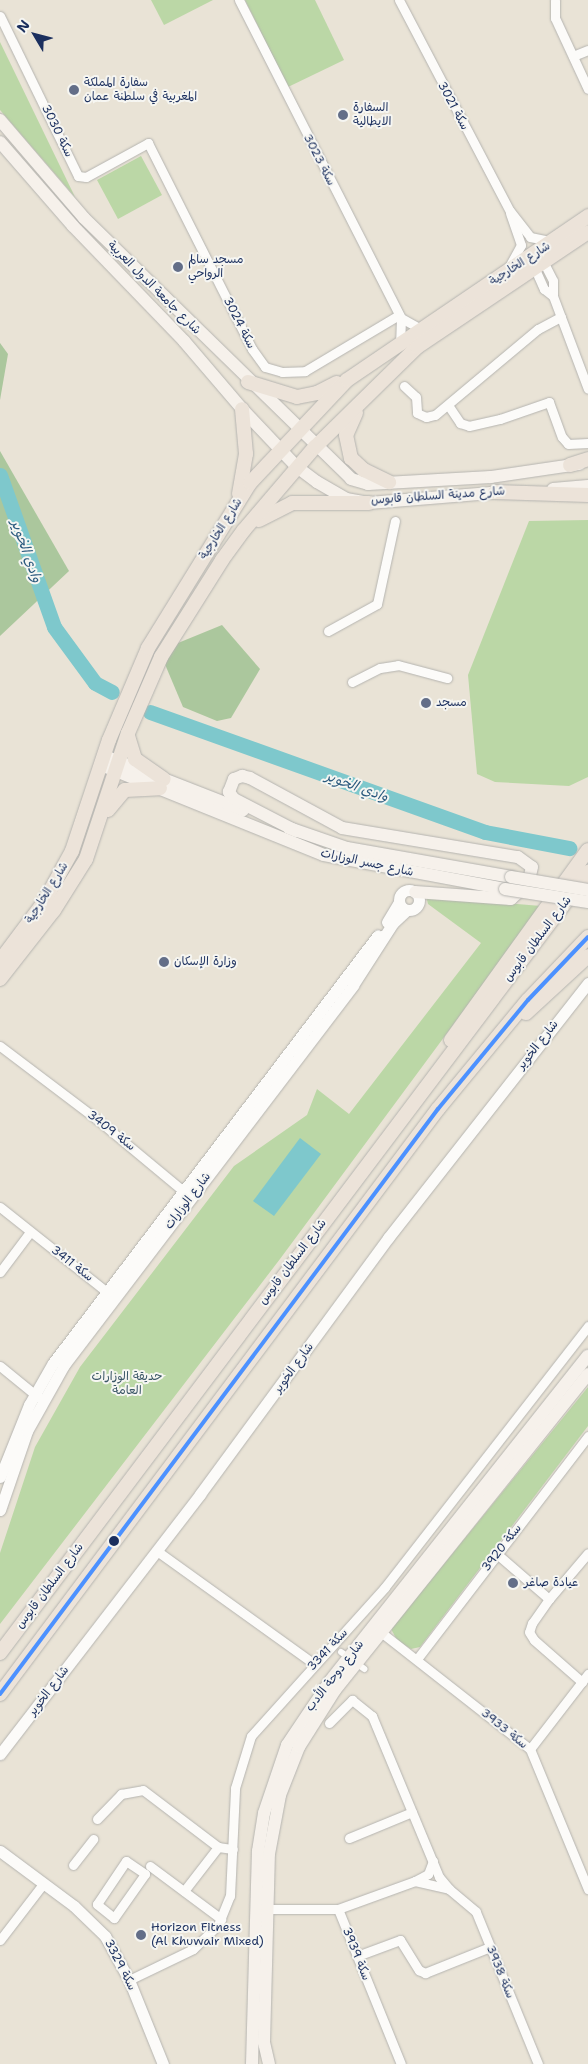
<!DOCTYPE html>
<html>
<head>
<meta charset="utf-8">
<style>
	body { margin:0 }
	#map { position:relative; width:588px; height:2064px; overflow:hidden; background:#e9e3d6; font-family:"Shantell Sans","Playpen Sans Arabic",sans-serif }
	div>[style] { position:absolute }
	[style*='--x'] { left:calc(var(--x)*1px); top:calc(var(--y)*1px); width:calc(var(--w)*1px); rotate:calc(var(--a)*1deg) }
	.green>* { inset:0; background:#bbd7a6 }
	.forest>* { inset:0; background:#abc79d }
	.water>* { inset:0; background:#7ec8cc }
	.river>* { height:15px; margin:-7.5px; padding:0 7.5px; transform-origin:7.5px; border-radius:7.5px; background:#7ec8cc }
	.roads { filter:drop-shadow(0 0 1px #b5b4b0) drop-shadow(0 0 1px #b5b4b0) }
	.pedestrian>* { height:6px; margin:-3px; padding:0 3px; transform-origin:3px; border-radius:3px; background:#fcfbf9 }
	.minor>* { height:9px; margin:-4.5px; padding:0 4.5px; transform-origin:4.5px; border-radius:4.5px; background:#fcfbf9 }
	.tertiary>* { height:11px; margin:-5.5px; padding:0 5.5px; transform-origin:5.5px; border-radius:5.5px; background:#fcfbf9 }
	.tertiary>.ring { margin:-5.5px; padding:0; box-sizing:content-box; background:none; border:11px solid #fcfbf9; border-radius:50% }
	.secondary>* { height:12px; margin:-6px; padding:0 6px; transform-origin:6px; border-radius:6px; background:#f6f1eb }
	.primary>* { height:14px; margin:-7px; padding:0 7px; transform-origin:7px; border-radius:7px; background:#ece3d9 }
	.trunk>* { height:14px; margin:-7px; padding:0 7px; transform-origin:7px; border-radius:7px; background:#ece3d9 }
	.bridges { filter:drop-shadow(0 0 1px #b5b4b0) drop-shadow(0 0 1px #b5b4b0) }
	.secondary-bridge>* { height:12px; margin:-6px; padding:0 6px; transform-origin:6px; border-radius:6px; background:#f6f1eb }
	.bus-1>* { height:4px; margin:-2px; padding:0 2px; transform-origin:2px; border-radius:2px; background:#4c91ff }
	.dots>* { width:14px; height:14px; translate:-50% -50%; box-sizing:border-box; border:2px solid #f6f6f2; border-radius:50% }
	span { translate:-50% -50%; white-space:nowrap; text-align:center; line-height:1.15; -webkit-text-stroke:4px #f6f6f2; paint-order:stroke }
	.poi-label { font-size:12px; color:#1b2f5e }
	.left { translate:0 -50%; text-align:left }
	.street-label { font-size:12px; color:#1b2f5e }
	.park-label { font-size:12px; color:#3a5666 }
	.water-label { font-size:14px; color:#2b5a7e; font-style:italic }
	.north { position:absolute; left:10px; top:10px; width:50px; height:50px; -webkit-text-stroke:4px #f6f6f2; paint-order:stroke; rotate:307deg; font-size:14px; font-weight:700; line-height:20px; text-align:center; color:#1b2f5e }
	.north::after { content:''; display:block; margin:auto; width:18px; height:22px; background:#1b2f5e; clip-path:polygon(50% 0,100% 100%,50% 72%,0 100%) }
</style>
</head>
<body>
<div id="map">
	<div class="green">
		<i style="clip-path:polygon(151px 0,213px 0,164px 25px)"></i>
		<i style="clip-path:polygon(245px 0,315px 0,344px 60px,288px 87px)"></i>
		<i style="clip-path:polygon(0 42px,75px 197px,0 110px)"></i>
		<i style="clip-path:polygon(141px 156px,162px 195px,118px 219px,97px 180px)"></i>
		<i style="clip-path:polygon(588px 520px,588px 777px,569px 786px,495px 782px,477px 774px,468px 675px,529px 521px)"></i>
		<i style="clip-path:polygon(426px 896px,541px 906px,280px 1259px,0 1624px,0 1553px,35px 1447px,80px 1367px,234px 1166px,307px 1115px,317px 1089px,349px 1114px,481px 943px,428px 904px)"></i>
		<i style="clip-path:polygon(588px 1387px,588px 1426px,420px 1647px,411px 1649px,397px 1640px,391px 1629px)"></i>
	</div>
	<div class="forest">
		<i style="clip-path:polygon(0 343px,8px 354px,0 400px)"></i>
		<i style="clip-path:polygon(0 451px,69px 571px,0 636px)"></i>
		<i style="clip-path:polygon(222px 625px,260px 669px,231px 718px,217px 721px,183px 707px,164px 662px,178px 643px)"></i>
	</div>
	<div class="water">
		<i style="clip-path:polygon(300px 1138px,321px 1154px,274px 1216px,253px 1201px)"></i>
	</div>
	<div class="river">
		<i style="--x:0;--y:475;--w:161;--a:70.4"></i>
		<i style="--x:54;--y:627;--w:69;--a:53.8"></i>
		<i style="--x:95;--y:683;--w:19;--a:28"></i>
		<i style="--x:150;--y:712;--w:356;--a:19.7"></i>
		<i style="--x:485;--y:832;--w:86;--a:10.8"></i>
	</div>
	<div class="roads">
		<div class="pedestrian">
			<i style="--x:341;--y:1652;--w:29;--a:36"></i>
		</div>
		<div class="minor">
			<i style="--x:239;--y:0;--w:357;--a:63"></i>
			<i style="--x:401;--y:318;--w:24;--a:92"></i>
			<i style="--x:399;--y:0;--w:238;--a:62.3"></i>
			<i style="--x:510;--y:211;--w:33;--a:52"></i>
			<i style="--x:530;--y:237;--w:20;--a:11"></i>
			<i style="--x:555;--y:0;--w:18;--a:90"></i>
			<i style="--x:555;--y:18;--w:78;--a:65.1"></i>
			<i style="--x:0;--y:16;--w:178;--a:64"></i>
			<i style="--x:78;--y:176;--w:8;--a:7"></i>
			<i style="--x:86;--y:177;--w:71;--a:-28.7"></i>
			<i style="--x:148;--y:143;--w:231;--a:63.2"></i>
			<i style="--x:252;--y:349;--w:22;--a:54"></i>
			<i style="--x:265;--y:367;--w:18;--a:16"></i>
			<i style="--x:282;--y:372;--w:23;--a:-2"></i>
			<i style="--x:305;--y:371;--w:109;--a:-30.8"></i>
			<i style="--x:573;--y:56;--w:16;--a:-22"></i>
			<i style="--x:510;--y:213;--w:34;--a:71"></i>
			<i style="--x:521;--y:245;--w:23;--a:119"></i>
			<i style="--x:544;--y:263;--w:20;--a:63"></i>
			<i style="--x:553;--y:281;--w:15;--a:90"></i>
			<i style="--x:553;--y:296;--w:99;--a:69.4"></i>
			<i style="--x:535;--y:269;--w:22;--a:66"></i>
			<i style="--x:544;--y:289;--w:11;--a:38"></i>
			<i style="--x:401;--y:318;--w:21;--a:29"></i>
			<i style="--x:404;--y:386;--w:16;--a:43"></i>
			<i style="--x:416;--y:397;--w:16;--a:86"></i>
			<i style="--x:417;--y:413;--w:10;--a:24"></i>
			<i style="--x:426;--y:417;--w:9;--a:-13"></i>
			<i style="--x:435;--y:415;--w:134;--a:-39.9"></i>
			<i style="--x:538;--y:329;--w:26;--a:-28"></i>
			<i style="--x:448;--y:405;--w:22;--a:56"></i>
			<i style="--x:460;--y:423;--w:9;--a:18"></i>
			<i style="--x:469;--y:426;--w:32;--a:-13"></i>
			<i style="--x:500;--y:419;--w:52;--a:-19.1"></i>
			<i style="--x:549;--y:402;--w:37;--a:70"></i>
			<i style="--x:562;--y:437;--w:9;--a:49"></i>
			<i style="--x:568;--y:444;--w:20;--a:-3"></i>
			<i style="--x:328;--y:631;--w:56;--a:-28.9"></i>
			<i style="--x:377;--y:604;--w:85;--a:-77.8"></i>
			<i style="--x:352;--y:682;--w:31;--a:-27"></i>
			<i style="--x:380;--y:668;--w:18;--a:-9"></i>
			<i style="--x:398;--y:665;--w:51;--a:14.9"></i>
			<i style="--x:0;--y:1046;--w:124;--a:37.1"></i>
			<i style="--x:99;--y:1121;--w:114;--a:39.7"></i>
			<i style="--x:0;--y:1207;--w:137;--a:38.5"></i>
			<i style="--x:107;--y:1292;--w:5;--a:68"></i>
			<i style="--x:0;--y:1272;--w:50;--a:-53.1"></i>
			<i style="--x:0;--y:1366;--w:49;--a:39.2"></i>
			<i style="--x:157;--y:1551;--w:193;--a:35.7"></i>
			<i style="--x:497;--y:1554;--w:69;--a:40.9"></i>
			<i style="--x:549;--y:1599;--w:29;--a:125"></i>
			<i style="--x:532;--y:1623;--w:9;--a:108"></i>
			<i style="--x:529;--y:1632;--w:9;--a:58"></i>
			<i style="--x:534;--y:1640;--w:64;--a:41.2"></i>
			<i style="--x:549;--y:1599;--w:60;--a:-49.7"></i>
			<i style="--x:382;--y:1633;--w:188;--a:38.1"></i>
			<i style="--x:530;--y:1749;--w:152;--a:67.5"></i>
			<i style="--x:417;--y:1659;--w:281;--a:-52.5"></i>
			<i style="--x:329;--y:1723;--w:33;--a:-45"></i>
			<i style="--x:352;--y:1700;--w:26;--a:39"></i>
			<i style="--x:372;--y:1716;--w:174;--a:67.4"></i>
			<i style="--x:439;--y:1877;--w:16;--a:50"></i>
			<i style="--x:530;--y:1749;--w:95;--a:-52.3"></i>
			<i style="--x:97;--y:1819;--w:35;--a:-46"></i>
			<i style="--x:121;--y:1794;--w:22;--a:-10"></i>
			<i style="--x:143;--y:1790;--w:94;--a:37.2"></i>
			<i style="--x:218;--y:1847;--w:15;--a:8"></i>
			<i style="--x:349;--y:1838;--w:68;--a:-22.4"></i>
			<i style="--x:126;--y:1861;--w:23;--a:34"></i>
			<i style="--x:145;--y:1874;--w:54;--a:125.2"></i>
			<i style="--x:114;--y:1918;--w:22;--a:-141"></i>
			<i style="--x:97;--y:1904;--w:52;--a:-56"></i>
			<i style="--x:73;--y:1865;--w:33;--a:-52"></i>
			<i style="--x:150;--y:1866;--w:89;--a:36.7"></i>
			<i style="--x:415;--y:1881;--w:15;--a:-28"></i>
			<i style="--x:428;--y:1874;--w:14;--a:-69"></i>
			<i style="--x:184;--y:1891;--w:56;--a:-52.3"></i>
			<i style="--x:267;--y:1909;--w:71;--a:0"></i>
			<i style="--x:338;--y:1909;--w:82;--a:-20"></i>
			<i style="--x:415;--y:1881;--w:35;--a:13"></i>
			<i style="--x:449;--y:1889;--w:35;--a:40"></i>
			<i style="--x:476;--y:1912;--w:164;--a:67.8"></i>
			<i style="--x:338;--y:1909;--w:167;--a:67.9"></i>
			<i style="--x:0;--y:1940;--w:71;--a:-52.5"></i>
			<i style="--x:357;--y:1956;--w:46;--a:-20.4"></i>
			<i style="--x:400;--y:1940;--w:36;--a:58"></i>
			<i style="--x:419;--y:1970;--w:7;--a:27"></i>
			<i style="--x:425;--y:1973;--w:70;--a:-21.8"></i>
			<i style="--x:129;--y:1980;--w:71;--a:-25.8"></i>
			<i style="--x:193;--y:1949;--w:35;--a:-44"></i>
			<i style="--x:218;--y:1925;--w:31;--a:-68"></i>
			<i style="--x:230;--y:1896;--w:108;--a:-87.3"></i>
			<i style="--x:235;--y:1788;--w:54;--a:-72.9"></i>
			<i style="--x:251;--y:1736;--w:200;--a:-48"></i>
			<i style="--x:385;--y:1587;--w:331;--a:-52.1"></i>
		</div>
		<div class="tertiary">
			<i class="ring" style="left:399px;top:890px;width:9px;height:9px"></i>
			<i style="--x:387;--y:922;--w:23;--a:-59"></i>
			<i style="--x:0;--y:1477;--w:78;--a:-68.1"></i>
			<i style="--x:29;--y:1405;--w:48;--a:-60.3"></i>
			<i style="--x:53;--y:1363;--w:537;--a:-52.79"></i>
			<i style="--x:0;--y:1510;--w:83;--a:-71.1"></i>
			<i style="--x:27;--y:1431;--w:76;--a:-60.7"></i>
			<i style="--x:64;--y:1365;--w:477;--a:-52.7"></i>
			<i style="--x:353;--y:985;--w:74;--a:-57.2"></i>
			<i style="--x:393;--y:923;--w:19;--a:-43"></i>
			<i style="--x:0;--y:1754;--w:328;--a:-52.4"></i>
			<i style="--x:200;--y:1494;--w:318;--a:-53.7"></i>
			<i style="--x:388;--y:1238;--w:324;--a:-51.9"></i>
			<i style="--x:0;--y:1851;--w:92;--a:36.6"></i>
			<i style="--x:74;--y:1906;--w:43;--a:44.1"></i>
			<i style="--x:105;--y:1936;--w:50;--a:61.4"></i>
			<i style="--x:129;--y:1980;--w:91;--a:68"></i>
		</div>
		<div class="secondary">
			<i style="--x:0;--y:120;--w:129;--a:49.4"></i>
			<i style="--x:84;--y:218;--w:373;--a:44.3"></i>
			<i style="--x:351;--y:479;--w:18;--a:16"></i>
			<i style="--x:368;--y:484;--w:123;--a:-3.3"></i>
			<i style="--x:491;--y:477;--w:89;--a:-8.4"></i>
			<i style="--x:0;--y:142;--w:111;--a:49"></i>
			<i style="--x:73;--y:226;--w:160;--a:46"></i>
			<i style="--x:184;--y:341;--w:89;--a:49.5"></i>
			<i style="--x:242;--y:409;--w:80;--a:46.5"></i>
			<i style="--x:297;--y:467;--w:25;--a:37"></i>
			<i style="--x:317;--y:482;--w:34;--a:30"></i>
			<i style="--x:346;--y:499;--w:23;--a:10"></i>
			<i style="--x:369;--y:503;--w:134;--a:-4.7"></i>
			<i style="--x:553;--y:489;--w:35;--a:-5"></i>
			<i style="--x:110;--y:758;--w:143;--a:21.4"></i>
			<i style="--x:101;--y:765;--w:240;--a:22"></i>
			<i style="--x:324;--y:855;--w:184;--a:10.6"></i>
			<i style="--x:289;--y:828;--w:61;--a:19"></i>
			<i style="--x:347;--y:848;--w:167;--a:10"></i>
			<i style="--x:296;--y:831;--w:70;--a:-152.7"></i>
			<i style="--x:234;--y:799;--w:9;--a:-126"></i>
			<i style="--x:229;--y:792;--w:14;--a:-69"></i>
			<i style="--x:234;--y:779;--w:9;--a:-21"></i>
			<i style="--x:242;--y:776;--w:8;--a:14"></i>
			<i style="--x:250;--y:778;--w:105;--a:28.5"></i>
			<i style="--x:342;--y:828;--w:178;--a:9.4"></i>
			<i style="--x:518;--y:857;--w:17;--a:36"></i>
			<i style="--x:532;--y:867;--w:17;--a:103"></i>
			<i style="--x:528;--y:884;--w:23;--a:139"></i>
			<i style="--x:511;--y:899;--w:96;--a:-175.8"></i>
			<i style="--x:252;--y:2064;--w:213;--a:-88.4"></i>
			<i style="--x:258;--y:1851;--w:38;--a:-81"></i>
			<i style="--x:264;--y:1813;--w:72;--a:-71.3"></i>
			<i style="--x:287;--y:1745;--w:77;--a:-56.1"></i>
			<i style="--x:330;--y:1681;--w:415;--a:-51.6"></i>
			<i style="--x:269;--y:2064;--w:23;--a:-103"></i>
			<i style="--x:264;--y:2042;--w:188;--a:-88.5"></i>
			<i style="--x:269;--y:1854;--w:60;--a:-79.4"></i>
			<i style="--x:280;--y:1795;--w:52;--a:-68.4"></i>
			<i style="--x:299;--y:1747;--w:67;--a:-57.7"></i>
			<i style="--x:335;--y:1690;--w:405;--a:-51.3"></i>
		</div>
		<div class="primary">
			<i style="--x:248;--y:382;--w:51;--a:17"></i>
			<i style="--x:297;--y:397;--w:20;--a:-11"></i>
			<i style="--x:317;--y:393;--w:22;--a:-27"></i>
			<i style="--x:356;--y:413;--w:24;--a:114"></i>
			<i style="--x:346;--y:435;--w:24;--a:78"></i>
			<i style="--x:351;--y:458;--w:18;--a:43"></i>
			<i style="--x:364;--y:470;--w:28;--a:26"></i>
			<i style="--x:239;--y:494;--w:41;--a:-80.1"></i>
			<i style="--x:246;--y:454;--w:45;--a:-95.1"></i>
			<i style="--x:259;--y:520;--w:37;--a:-27"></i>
			<i style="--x:292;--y:503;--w:77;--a:0"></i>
			<i style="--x:128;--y:736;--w:24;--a:73"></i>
			<i style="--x:135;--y:759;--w:35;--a:35"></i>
			<i style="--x:108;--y:810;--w:26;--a:-50"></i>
			<i style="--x:125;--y:790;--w:35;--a:-3"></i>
			<i style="--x:0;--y:961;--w:74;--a:-53.3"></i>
			<i style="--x:44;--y:902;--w:58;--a:-61.2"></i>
			<i style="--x:72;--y:851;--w:117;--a:-71.6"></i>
			<i style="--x:109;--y:740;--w:100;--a:-67"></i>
			<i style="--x:148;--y:648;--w:194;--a:-58.3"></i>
			<i style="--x:250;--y:483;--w:141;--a:-46.7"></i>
			<i style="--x:347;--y:380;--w:292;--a:-34.2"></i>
			<i style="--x:0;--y:979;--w:88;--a:-52"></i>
			<i style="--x:54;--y:910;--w:60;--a:-57.9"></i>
			<i style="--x:86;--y:859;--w:133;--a:-71.6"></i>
			<i style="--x:128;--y:733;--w:83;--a:-66.5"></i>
			<i style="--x:161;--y:657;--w:115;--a:-57.8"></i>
			<i style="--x:222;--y:560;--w:37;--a:-54"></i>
			<i style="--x:244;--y:530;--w:109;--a:-49.5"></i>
			<i style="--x:315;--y:447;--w:143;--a:-44.4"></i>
			<i style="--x:417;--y:347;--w:206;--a:-33.9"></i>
		</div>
		<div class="trunk">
			<i style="--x:570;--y:465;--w:19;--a:-18"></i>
			<i style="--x:495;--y:492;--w:93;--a:1.8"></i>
			<i style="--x:526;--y:1013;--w:84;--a:-42.6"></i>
			<i style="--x:451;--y:1040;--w:234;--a:-54.2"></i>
			<i style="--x:0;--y:1653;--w:978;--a:-53.02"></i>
			<i style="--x:0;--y:1694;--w:731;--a:-53.18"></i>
			<i style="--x:438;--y:1109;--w:141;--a:-50.5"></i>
			<i style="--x:528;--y:1000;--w:87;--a:-46.4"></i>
		</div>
	</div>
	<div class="bridges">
		<div class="secondary-bridge">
			<i style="--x:511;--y:877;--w:78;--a:9.6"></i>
			<i style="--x:505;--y:889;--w:84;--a:8.9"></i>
		</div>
	</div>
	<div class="bus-1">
		<i style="--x:0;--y:1694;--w:731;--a:-53.18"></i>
		<i style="--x:438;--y:1109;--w:141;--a:-50.5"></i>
		<i style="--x:528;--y:1000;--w:87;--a:-46.4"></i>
	</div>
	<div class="dots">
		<i style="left:74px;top:90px;background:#636e88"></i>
		<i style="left:343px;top:115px;background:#636e88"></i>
		<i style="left:178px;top:267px;background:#636e88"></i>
		<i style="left:426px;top:703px;background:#636e88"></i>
		<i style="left:164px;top:962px;background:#636e88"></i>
		<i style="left:114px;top:1541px;background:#1b2f5e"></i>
		<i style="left:513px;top:1583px;background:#636e88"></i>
		<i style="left:141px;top:1935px;background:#636e88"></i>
	</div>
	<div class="poi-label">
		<span class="left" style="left:84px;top:90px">سفارة المملكة<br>المغربية في سلطنة عمان</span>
		<span class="left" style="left:353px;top:115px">السفارة<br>الايطالية</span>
		<span class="left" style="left:188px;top:267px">مسجد سالم<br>الرواحي</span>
		<span class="left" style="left:436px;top:703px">مسجد</span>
		<span class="left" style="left:174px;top:962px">وزارة الإسكان</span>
		<span class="left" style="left:524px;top:1583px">عيادة صاغر</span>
		<span class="left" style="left:151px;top:1935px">Horizon Fitness<br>(Al Khuwair Mixed)</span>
	</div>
	<div class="street-label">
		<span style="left:453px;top:106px;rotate:62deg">سكة 3021</span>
		<span style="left:57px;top:131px;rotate:64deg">سكة 3030</span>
		<span style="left:319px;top:160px;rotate:63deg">سكة 3023</span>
		<span style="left:520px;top:264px;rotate:-33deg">شارع الخارجية</span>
		<span style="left:154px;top:288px;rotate:45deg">شارع جامعة الدول العربية</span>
		<span style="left:239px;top:323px;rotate:63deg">سكة 3024</span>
		<span style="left:438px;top:496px;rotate:-4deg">شارع مدينة السلطان قابوس</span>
		<span style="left:221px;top:529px;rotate:-58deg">شارع الخارجية</span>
		<span style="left:367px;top:863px;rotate:12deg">شارع جسر الوزارات</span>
		<span style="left:47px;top:893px;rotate:-58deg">شارع الخارجية</span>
		<span style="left:538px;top:939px;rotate:-53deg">شارع السلطان قابوس</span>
		<span style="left:538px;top:1045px;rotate:-52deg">شارع الخوير</span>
		<span style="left:111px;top:1131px;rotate:38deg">سكة 3409</span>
		<span style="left:188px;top:1201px;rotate:-53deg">شارع الوزارات</span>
		<span style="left:293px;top:1262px;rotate:-53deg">شارع السلطان قابوس</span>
		<span style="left:72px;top:1264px;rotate:38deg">سكة 3411</span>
		<span style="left:294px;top:1368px;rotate:-54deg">شارع الخوير</span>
		<span style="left:502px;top:1548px;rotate:-52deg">سكة 3920</span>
		<span style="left:50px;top:1586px;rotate:-53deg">شارع السلطان قابوس</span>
		<span style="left:328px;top:1650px;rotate:-47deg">سكة 3341</span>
		<span style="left:335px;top:1676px;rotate:-52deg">شارع دوحة الأدب</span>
		<span style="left:49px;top:1691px;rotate:-53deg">شارع الخوير</span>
		<span style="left:504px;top:1729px;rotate:39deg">سكة 3933</span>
		<span style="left:356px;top:1954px;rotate:68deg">سكة 3939</span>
		<span style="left:120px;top:1965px;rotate:63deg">سكة 3329</span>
		<span style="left:500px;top:1972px;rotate:68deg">سكة 3938</span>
	</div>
	<div class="park-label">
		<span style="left:127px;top:1384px">حديقة الوزارات<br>العامة</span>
	</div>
	<div class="water-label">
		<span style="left:27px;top:551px;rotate:70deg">وادي الخوير</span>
		<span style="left:357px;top:786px;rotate:20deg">وادي الخوير</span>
	</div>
	<div class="north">N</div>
</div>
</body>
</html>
